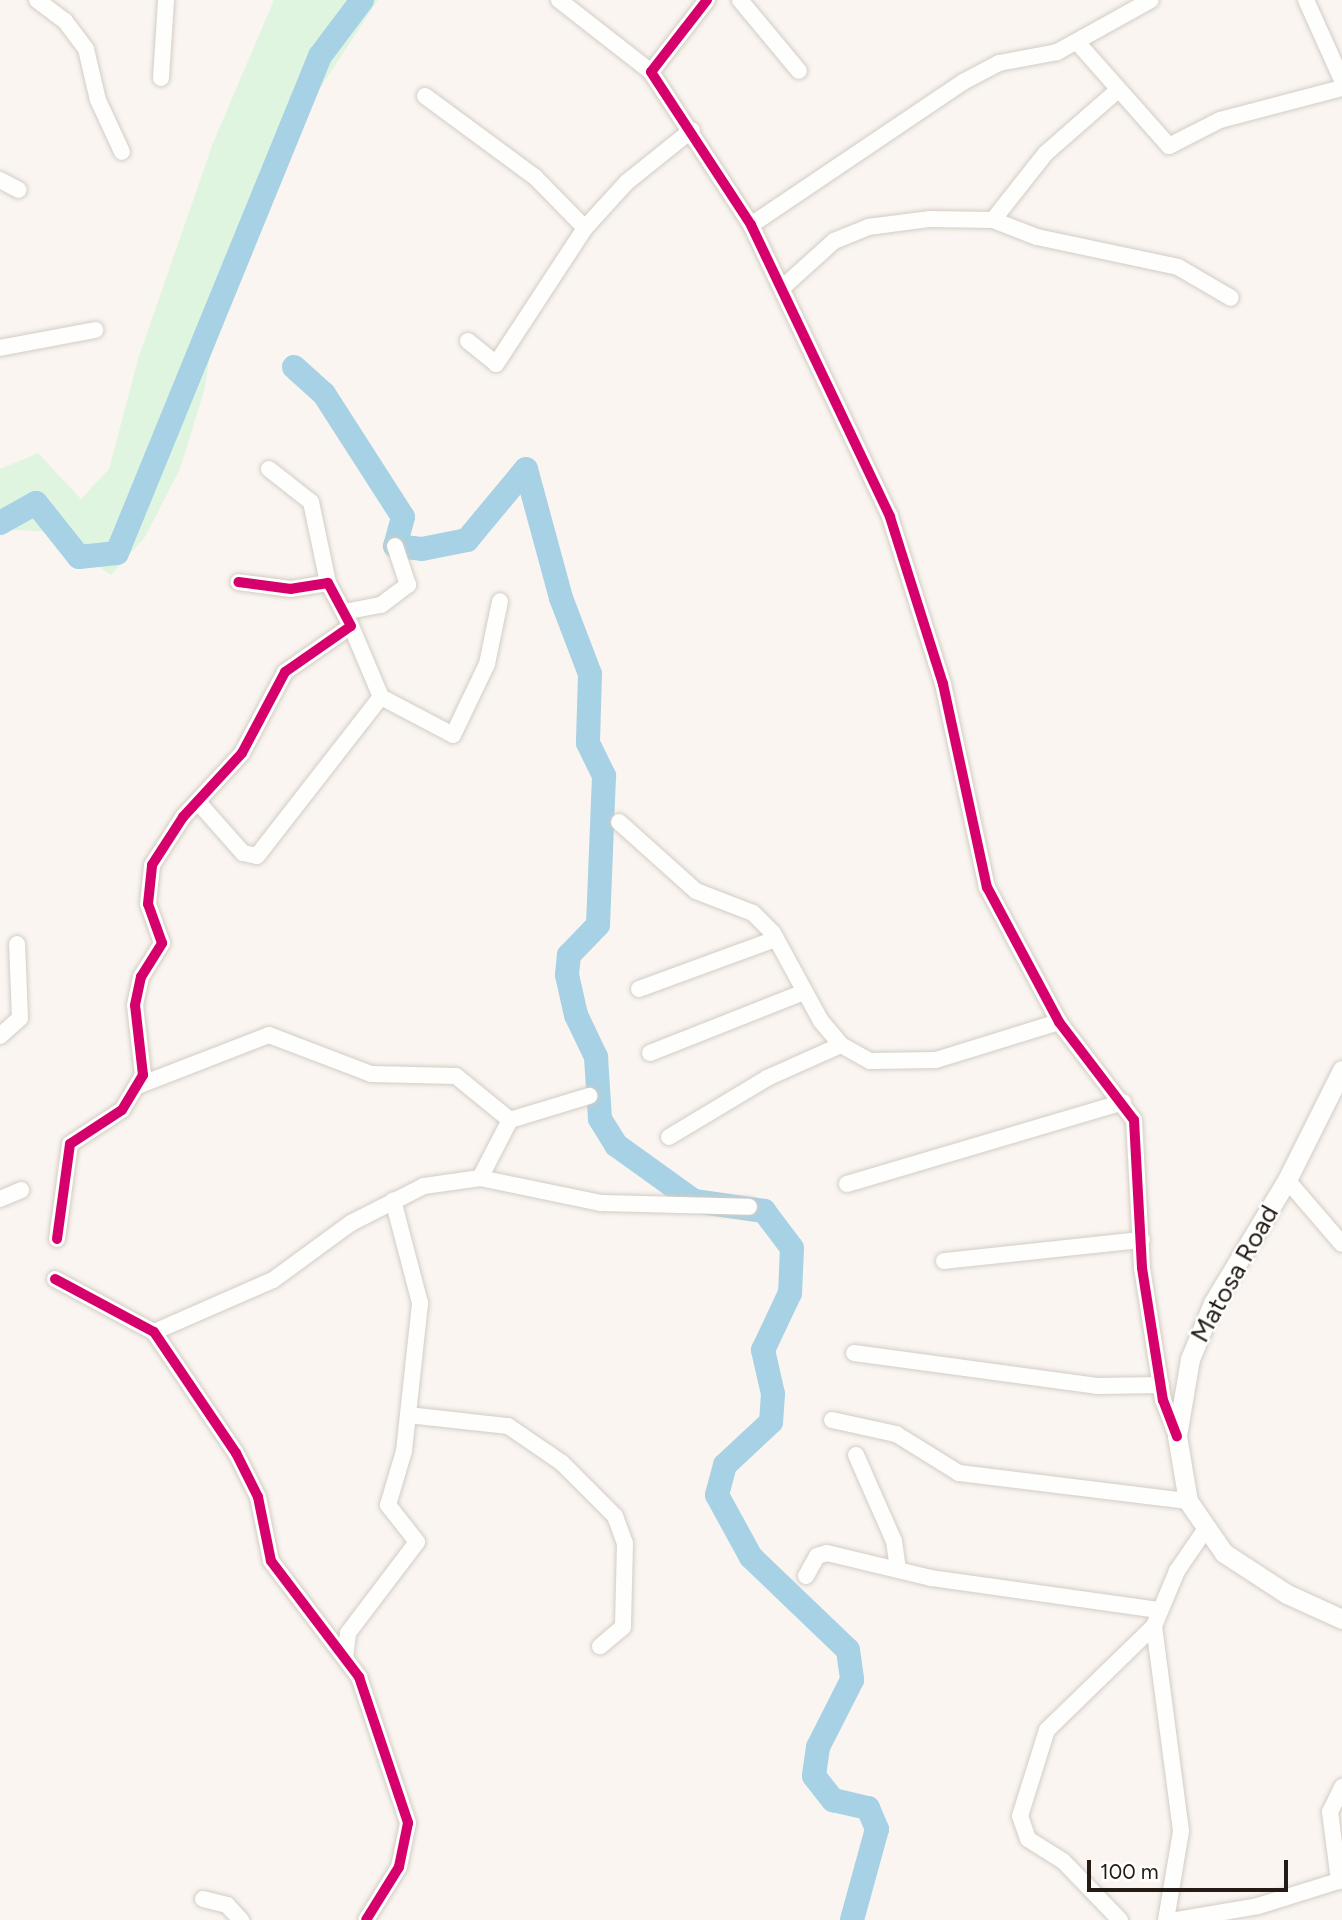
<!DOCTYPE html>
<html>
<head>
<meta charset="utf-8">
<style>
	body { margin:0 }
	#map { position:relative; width:1342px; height:1920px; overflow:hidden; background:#faf5f0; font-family:Figtree,sans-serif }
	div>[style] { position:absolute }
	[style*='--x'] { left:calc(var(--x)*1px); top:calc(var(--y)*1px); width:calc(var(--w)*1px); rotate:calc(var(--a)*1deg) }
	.green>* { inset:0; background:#e0f5e0 }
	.river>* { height:24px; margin:-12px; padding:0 12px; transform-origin:12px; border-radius:12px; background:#a7d1e4 }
	.roads { filter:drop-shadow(0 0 2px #d3ccc6) drop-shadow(0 0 2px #d3ccc6) }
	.minor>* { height:16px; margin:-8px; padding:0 8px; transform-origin:8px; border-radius:8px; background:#fefefd }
	.tertiary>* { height:19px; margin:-9.5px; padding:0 9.5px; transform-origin:9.5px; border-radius:9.5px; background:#fefefd }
	.cycleway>* { height:10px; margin:-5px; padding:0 5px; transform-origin:5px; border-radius:5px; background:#d6006c }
	span { translate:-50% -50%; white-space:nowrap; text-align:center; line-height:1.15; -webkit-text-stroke:5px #fff; paint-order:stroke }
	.street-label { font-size:26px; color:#241c14 }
	.scale { position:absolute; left:1087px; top:1860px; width:201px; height:32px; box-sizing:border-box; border:4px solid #241c14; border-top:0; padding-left:9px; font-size:21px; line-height:24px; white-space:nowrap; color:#241c14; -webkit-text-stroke:5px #fff; paint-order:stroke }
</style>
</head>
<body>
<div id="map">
	<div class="green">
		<i style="clip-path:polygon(274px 0,378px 0,282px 146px,218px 297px,205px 388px,180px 469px,145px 537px,111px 575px,50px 532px,0 529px,0 469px,38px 453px,81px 499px,109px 469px,139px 356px,213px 143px)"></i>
	</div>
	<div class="river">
		<i style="--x:294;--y:367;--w:40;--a:42"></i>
		<i style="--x:324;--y:394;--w:146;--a:57.3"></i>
		<i style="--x:403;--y:517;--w:30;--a:105"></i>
		<i style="--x:395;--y:546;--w:27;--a:6"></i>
		<i style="--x:422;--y:549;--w:46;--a:-11.3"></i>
		<i style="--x:467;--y:540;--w:92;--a:-50.3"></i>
		<i style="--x:526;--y:469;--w:134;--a:74.8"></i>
		<i style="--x:561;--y:598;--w:81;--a:69.1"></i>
		<i style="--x:590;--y:674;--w:69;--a:91.7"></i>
		<i style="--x:588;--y:743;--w:37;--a:64"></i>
		<i style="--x:604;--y:776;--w:149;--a:92.3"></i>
		<i style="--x:598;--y:925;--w:42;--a:134"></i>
		<i style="--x:569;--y:955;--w:20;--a:96"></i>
		<i style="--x:567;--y:975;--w:41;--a:77.3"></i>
		<i style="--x:576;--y:1015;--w:47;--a:64.5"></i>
		<i style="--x:596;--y:1057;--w:62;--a:86.3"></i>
		<i style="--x:600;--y:1119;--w:31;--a:58"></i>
		<i style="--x:616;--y:1145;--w:96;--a:35.7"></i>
		<i style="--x:694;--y:1201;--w:71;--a:8.1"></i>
		<i style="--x:764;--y:1211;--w:46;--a:52.9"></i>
		<i style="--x:792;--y:1248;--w:45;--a:92.5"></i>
		<i style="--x:790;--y:1293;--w:63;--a:115.3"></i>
		<i style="--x:763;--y:1350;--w:45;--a:77.2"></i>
		<i style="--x:773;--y:1394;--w:28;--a:94"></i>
		<i style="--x:771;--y:1422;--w:63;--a:136.9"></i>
		<i style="--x:725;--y:1465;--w:31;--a:105"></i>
		<i style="--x:717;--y:1495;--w:71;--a:61.3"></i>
		<i style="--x:751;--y:1557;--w:134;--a:43.8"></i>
		<i style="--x:848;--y:1650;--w:30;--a:82"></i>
		<i style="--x:852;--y:1680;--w:75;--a:116.9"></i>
		<i style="--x:818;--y:1747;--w:29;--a:98"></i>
		<i style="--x:814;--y:1776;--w:31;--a:52"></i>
		<i style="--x:833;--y:1800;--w:36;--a:13"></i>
		<i style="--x:868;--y:1808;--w:23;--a:67"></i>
		<i style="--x:877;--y:1829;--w:94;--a:105.4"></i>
		<i style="--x:0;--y:523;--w:41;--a:-29.1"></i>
		<i style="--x:36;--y:503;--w:69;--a:51.5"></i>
		<i style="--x:79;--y:557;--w:38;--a:-6"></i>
		<i style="--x:117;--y:553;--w:537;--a:-67.78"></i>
		<i style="--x:320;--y:56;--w:70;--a:-53.1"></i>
	</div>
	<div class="roads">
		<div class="minor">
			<i style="--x:37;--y:0;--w:35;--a:37"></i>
			<i style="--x:65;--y:21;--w:35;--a:53"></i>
			<i style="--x:86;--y:49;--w:52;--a:76.8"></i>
			<i style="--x:98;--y:100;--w:57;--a:65.2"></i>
			<i style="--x:559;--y:0;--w:117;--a:38"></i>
			<i style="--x:707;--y:0;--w:91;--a:127.9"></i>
			<i style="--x:651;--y:72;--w:183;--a:56.8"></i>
			<i style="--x:751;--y:225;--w:323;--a:64.5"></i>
			<i style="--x:890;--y:517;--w:175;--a:72.4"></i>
			<i style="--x:943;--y:684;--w:208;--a:77.8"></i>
			<i style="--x:987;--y:887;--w:153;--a:61.9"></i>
			<i style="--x:1059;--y:1022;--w:123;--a:52.6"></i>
			<i style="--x:1134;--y:1120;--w:148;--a:86.9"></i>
			<i style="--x:1142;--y:1268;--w:134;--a:81"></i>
			<i style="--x:1163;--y:1400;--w:39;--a:69"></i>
			<i style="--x:740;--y:0;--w:92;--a:50.3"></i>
			<i style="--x:1306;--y:0;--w:88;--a:65.8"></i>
			<i style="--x:1077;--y:42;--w:139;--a:48.5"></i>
			<i style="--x:1169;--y:146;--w:57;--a:-27"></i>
			<i style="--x:1220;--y:120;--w:126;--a:-14.7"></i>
			<i style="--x:161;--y:78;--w:78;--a:-86.3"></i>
			<i style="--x:425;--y:96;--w:137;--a:36.4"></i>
			<i style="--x:535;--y:177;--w:71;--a:45.6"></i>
			<i style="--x:0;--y:180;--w:21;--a:28"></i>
			<i style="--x:993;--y:220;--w:85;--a:-51.7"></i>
			<i style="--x:1046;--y:153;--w:96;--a:-41.2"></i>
			<i style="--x:751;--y:225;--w:256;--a:-34"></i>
			<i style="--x:963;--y:82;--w:41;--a:-27.8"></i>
			<i style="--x:999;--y:63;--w:59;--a:-10.7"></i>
			<i style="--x:1057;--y:52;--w:107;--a:-29"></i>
			<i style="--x:782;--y:288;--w:70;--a:-42.1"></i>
			<i style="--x:834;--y:241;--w:37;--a:-22"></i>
			<i style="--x:868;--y:227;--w:63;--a:-7.4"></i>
			<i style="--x:930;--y:219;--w:63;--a:0.9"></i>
			<i style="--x:993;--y:220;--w:47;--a:21.1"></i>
			<i style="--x:1037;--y:237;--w:144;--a:12"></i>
			<i style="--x:1178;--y:267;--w:61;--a:30.3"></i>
			<i style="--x:468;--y:341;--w:36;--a:39"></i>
			<i style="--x:496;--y:364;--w:163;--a:-56.8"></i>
			<i style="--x:585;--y:228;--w:62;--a:-47.6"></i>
			<i style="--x:627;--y:182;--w:83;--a:-38.7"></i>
			<i style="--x:0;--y:348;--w:97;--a:-10.7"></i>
			<i style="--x:269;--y:469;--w:53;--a:38.2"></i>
			<i style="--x:311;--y:502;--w:83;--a:78.1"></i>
			<i style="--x:344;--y:612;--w:38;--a:-11"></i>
			<i style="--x:381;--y:605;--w:34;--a:-37"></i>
			<i style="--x:408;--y:585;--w:41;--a:-108.4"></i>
			<i style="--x:351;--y:626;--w:77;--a:67.1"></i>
			<i style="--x:381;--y:697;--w:81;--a:27.8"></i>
			<i style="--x:453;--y:735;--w:79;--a:-64.4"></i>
			<i style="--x:487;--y:664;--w:64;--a:-78.3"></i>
			<i style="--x:198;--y:802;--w:68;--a:48.6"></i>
			<i style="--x:243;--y:853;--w:14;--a:12"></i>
			<i style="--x:257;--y:856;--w:202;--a:-52.1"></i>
			<i style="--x:619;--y:822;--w:103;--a:41.9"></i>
			<i style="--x:696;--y:891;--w:61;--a:21.1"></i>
			<i style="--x:753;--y:913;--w:28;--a:45"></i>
			<i style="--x:773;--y:933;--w:100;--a:61.4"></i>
			<i style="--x:821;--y:1021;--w:31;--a:50"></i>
			<i style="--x:841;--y:1045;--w:33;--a:29"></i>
			<i style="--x:870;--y:1061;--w:66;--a:-0.9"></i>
			<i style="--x:936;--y:1060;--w:129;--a:-17.2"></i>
			<i style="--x:639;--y:989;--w:146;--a:-20.1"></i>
			<i style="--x:0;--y:1036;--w:27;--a:-42"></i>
			<i style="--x:20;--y:1018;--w:74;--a:-92.3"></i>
			<i style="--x:650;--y:1053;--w:166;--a:-21.6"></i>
			<i style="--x:140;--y:1085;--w:138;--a:-21.2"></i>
			<i style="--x:269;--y:1035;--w:109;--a:20.9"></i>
			<i style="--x:371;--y:1074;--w:85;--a:1.3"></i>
			<i style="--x:456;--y:1076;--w:70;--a:39.2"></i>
			<i style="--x:669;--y:1137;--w:114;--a:-31"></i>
			<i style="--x:767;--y:1078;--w:81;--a:-24"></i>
			<i style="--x:480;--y:1178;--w:65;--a:-62.7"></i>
			<i style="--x:510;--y:1120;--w:83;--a:-16.9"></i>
			<i style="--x:1287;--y:1180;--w:84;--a:49.3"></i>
			<i style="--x:847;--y:1184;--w:288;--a:-16.5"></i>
			<i style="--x:0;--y:1199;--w:23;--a:-23"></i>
			<i style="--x:57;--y:1239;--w:96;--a:-82.2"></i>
			<i style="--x:70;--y:1144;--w:62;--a:-33.2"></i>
			<i style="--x:122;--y:1110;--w:41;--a:-59"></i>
			<i style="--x:143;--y:1075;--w:70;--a:-96.5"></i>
			<i style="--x:135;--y:1005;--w:29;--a:-78"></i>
			<i style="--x:141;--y:977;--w:40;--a:-58"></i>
			<i style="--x:162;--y:943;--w:41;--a:-109.7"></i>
			<i style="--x:148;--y:904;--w:39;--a:-84"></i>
			<i style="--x:152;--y:865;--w:57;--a:-57.1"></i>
			<i style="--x:183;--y:817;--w:87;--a:-47.3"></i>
			<i style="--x:242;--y:753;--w:92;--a:-62"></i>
			<i style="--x:285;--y:672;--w:80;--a:-34.9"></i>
			<i style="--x:351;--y:626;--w:49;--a:-118.1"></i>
			<i style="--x:328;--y:583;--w:37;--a:171"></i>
			<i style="--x:291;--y:589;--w:53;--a:-172.5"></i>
			<i style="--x:944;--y:1261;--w:199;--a:-6.1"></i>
			<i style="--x:55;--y:1279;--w:112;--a:28.2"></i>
			<i style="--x:154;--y:1332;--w:146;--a:55.9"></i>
			<i style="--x:236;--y:1453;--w:49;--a:63.4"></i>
			<i style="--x:258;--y:1497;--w:65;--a:78.5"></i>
			<i style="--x:271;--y:1561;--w:146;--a:52.8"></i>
			<i style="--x:359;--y:1677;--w:154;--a:71.4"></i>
			<i style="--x:408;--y:1823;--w:45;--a:101.6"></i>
			<i style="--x:399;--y:1867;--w:62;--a:121.9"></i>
			<i style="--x:154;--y:1332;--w:130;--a:-23.6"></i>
			<i style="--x:273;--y:1280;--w:97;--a:-36.2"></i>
			<i style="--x:351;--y:1223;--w:82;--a:-26.9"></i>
			<i style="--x:424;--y:1186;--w:57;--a:-8.1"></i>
			<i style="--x:480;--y:1178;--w:124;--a:11.7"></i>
			<i style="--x:601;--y:1203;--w:148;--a:1.5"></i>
			<i style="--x:854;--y:1353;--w:245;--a:7.7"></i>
			<i style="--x:1097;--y:1386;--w:64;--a:-0.9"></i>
			<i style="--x:408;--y:1415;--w:101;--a:6.3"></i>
			<i style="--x:508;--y:1426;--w:65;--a:34.4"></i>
			<i style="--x:562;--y:1463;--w:75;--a:45"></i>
			<i style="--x:615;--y:1516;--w:29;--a:70"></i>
			<i style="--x:625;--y:1543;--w:84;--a:91.4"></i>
			<i style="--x:623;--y:1627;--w:30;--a:140"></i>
			<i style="--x:832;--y:1420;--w:66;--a:12.3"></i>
			<i style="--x:896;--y:1434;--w:74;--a:31.8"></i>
			<i style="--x:959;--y:1473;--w:231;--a:7"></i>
			<i style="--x:856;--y:1455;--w:94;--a:66.2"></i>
			<i style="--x:894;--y:1541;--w:29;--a:82"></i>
			<i style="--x:806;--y:1576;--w:23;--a:-61"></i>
			<i style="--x:817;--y:1556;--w:10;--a:-17"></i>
			<i style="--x:827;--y:1553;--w:107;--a:13.5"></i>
			<i style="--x:931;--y:1578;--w:229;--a:8"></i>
			<i style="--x:345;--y:1658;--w:25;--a:-83"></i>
			<i style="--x:348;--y:1633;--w:114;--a:-52.8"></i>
			<i style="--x:417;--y:1542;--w:47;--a:-128.1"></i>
			<i style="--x:388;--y:1505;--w:56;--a:-73.5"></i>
			<i style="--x:404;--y:1451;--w:149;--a:-83.8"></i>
			<i style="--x:420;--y:1303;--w:106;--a:-104.7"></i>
			<i style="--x:1339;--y:1881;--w:70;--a:-97.4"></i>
			<i style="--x:1330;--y:1812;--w:28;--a:-64"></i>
			<i style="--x:203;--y:1899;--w:25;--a:14"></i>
			<i style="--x:227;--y:1905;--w:21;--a:47"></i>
			<i style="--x:1120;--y:1920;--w:82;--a:-134"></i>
			<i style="--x:1063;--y:1861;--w:41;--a:-147.8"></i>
			<i style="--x:1028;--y:1839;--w:24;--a:-109"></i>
			<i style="--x:1020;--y:1816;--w:90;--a:-72.6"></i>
			<i style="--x:1047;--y:1730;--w:149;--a:-44.2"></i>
			<i style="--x:1166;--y:1920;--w:90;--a:-80.4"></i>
			<i style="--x:1181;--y:1831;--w:207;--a:-97.5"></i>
			<i style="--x:1154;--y:1626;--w:60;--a:-67.3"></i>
			<i style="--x:1177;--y:1571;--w:50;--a:-55.7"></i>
			<i style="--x:1177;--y:1920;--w:82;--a:-9.8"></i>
			<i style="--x:1258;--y:1906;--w:88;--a:-17.2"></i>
		</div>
		<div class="tertiary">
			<i style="--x:1342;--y:1070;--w:123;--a:116.6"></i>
			<i style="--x:1287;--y:1180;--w:144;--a:121"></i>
			<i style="--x:1213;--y:1303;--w:61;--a:112.3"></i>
			<i style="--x:1190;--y:1359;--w:78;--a:99.6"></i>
			<i style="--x:1177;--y:1436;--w:66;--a:80.4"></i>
			<i style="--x:1188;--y:1501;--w:63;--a:55.3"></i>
			<i style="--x:1224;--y:1553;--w:75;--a:33.1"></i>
			<i style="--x:1287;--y:1594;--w:60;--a:24.4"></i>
		</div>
	</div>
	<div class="cycleway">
		<i style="--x:707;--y:0;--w:91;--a:127.9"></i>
		<i style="--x:651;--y:72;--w:183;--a:56.8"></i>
		<i style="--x:751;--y:225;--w:323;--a:64.5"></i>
		<i style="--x:890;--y:517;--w:175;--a:72.4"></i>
		<i style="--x:943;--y:684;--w:208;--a:77.8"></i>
		<i style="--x:987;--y:887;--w:153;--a:61.9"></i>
		<i style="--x:1059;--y:1022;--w:123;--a:52.6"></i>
		<i style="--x:1134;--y:1120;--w:148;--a:86.9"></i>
		<i style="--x:1142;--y:1268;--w:134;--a:81"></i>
		<i style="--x:1163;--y:1400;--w:39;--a:69"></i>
		<i style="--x:57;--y:1239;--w:96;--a:-82.2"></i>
		<i style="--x:70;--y:1144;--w:62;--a:-33.2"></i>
		<i style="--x:122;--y:1110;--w:41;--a:-59"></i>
		<i style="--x:143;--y:1075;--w:70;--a:-96.5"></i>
		<i style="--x:135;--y:1005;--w:29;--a:-78"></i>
		<i style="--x:141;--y:977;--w:40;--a:-58"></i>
		<i style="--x:162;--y:943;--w:41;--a:-109.7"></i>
		<i style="--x:148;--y:904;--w:39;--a:-84"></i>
		<i style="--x:152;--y:865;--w:57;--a:-57.1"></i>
		<i style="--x:183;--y:817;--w:87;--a:-47.3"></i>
		<i style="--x:242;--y:753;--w:92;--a:-62"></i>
		<i style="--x:285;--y:672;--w:80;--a:-34.9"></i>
		<i style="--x:351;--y:626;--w:49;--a:-118.1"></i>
		<i style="--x:328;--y:583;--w:37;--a:171"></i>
		<i style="--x:291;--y:589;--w:53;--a:-172.5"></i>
		<i style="--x:55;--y:1279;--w:112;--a:28.2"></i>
		<i style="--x:154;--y:1332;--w:146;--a:55.9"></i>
		<i style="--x:236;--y:1453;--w:49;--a:63.4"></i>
		<i style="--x:258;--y:1497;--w:65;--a:78.5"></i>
		<i style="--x:271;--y:1561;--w:146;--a:52.8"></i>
		<i style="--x:359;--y:1677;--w:154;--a:71.4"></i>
		<i style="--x:408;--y:1823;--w:45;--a:101.6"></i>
		<i style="--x:399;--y:1867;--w:62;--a:121.9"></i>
	</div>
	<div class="street-label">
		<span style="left:1235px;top:1274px;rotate:-61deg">Matosa Road</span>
	</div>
	<div class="scale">100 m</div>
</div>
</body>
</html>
